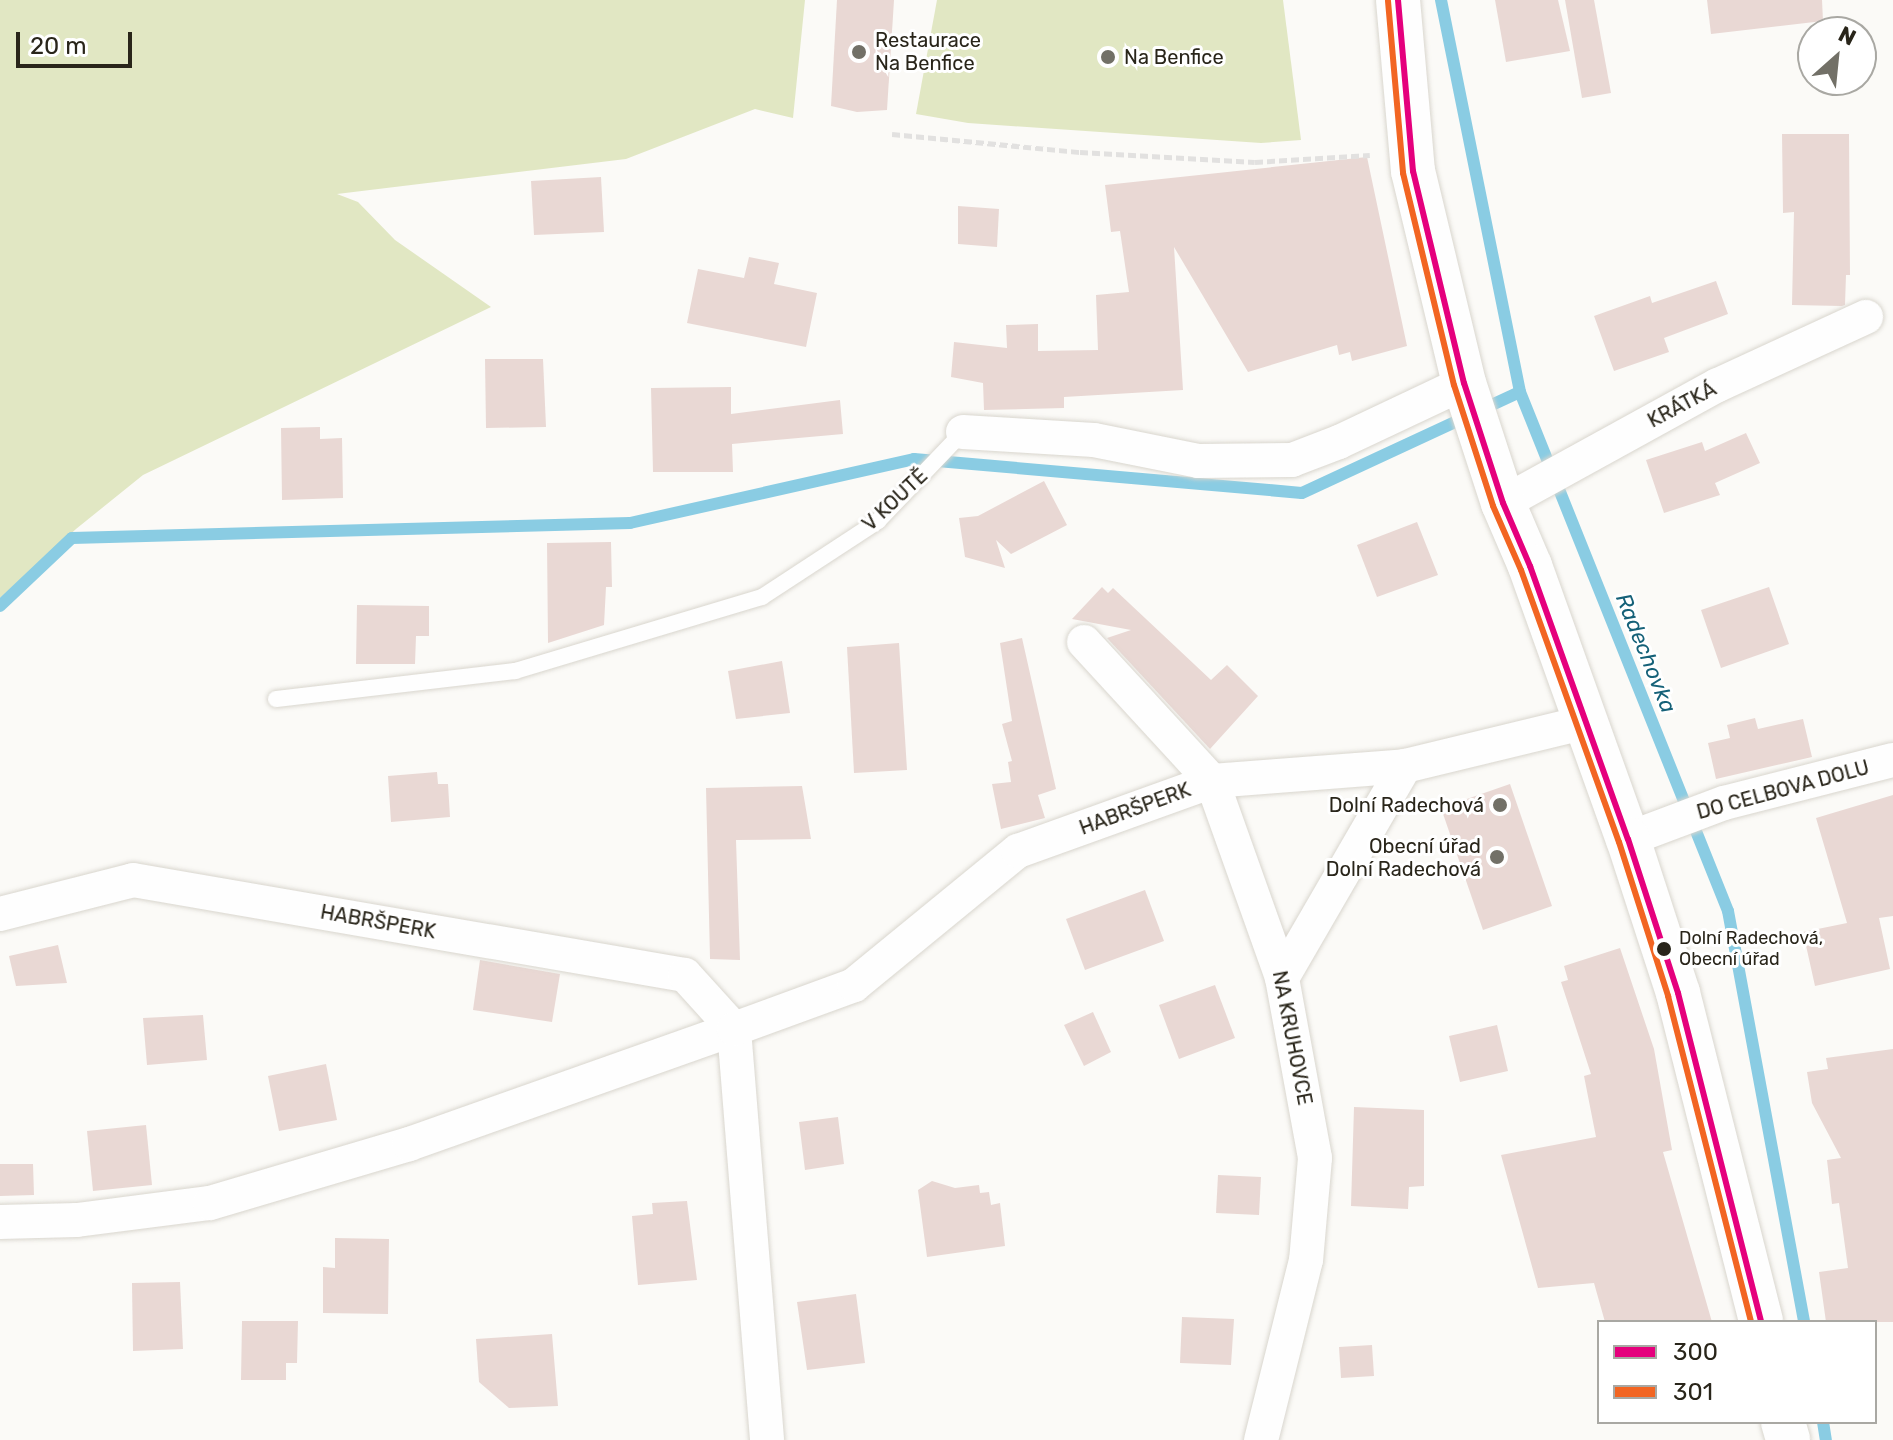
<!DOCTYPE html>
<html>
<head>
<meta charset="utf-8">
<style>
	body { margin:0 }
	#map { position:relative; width:1893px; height:1440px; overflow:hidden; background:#fbfaf7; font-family:Rubik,sans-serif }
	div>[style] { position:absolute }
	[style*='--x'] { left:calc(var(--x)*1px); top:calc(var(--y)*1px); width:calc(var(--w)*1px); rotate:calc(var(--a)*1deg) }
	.green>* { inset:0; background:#e1e7c3 }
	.stream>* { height:12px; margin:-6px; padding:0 6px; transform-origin:6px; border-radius:6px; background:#8acce3 }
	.building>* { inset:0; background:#e9d8d4 }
	.path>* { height:5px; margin-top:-2.5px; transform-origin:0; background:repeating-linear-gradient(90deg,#e2e1e0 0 8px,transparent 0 12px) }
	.roads { filter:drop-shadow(0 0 2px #d9d6ce) drop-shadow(0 0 2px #d9d6ce) }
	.service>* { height:16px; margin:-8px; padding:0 8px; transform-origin:8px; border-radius:8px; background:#fefefe }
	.minor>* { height:34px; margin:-17px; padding:0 17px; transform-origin:17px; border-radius:17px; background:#fefefe }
	.primary>* { height:44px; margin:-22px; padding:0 22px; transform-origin:22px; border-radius:22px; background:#fefefe }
	.bus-1>* { height:6px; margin:-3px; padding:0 3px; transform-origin:3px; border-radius:3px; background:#e5007d }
	.bus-2>* { height:6px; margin:-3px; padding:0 3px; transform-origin:3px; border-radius:3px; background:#f26522 }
	.dots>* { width:22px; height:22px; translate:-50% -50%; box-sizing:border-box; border:4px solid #fff; border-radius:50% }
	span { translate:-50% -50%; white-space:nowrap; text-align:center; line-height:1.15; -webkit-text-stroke:6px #fff; paint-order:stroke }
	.bus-label { font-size:18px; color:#29251a }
	.left { translate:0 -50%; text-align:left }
	.poi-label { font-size:20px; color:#29251a }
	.right { translate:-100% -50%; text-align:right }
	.street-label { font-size:20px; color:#29251a }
	.water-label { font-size:22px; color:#156178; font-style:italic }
	.legend { position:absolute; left:1597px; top:1320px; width:280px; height:104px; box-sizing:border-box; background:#fff; border:2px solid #a9a8a3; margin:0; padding:10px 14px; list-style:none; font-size:24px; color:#29251a }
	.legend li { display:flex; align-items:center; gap:16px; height:40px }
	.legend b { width:40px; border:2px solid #a9a8a3 }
	.north { position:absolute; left:1797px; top:16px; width:80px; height:80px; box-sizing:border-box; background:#fff; border:2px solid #a9a8a3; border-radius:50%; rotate:27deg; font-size:22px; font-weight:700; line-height:32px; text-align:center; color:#29251a }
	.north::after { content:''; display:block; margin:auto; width:28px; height:36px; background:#727067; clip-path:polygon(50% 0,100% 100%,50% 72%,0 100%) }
	.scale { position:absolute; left:16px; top:32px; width:116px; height:36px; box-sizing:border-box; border:4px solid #29251a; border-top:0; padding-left:10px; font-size:24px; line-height:28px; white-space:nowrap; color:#29251a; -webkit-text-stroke:6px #fff; paint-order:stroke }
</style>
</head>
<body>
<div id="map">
	<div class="green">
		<i style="clip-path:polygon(0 0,805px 0,793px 118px,755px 109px,626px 159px,337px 194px,358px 202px,395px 240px,491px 307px,143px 475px,76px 529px,0 598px)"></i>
		<i style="clip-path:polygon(937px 0,1283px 0,1301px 140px,1261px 143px,968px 123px,916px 114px)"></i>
	</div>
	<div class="stream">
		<i style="--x:1441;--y:0;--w:400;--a:78.6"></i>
		<i style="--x:1520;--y:392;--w:559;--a:68.16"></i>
		<i style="--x:1728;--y:911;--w:418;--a:79.5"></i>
		<i style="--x:0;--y:606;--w:99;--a:-43.4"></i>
		<i style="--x:72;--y:538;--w:558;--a:-1.54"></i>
		<i style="--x:630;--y:523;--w:291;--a:-12.7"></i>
		<i style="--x:914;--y:459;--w:389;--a:5"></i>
		<i style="--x:1302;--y:493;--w:240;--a:-24.9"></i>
		<i style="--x:1823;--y:1422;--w:18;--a:81"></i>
	</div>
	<div class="building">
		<i style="clip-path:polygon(837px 0,894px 0,887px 110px,857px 112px,831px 106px)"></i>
		<i style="clip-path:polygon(1495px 0,1558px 0,1570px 51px,1506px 62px)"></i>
		<i style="clip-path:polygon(1565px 0,1594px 0,1611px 93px,1582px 98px)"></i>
		<i style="clip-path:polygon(1707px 0,1822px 0,1823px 21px,1711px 34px)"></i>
		<i style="clip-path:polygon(1782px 134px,1849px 134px,1850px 275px,1846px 275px,1845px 305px,1842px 306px,1792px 305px,1794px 212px,1783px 213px)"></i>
		<i style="clip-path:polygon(1367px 157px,1407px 346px,1352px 361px,1350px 352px,1339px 355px,1337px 345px,1248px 372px,1174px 247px,1183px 390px,1064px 397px,1064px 408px,984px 410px,983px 383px,951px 377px,954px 342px,1007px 348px,1006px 325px,1038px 324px,1038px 351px,1098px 350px,1096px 295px,1129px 292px,1120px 231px,1111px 232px,1105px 185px)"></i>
		<i style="clip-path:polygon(601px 177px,604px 232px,534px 235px,531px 181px)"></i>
		<i style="clip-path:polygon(958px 206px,999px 209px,997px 247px,958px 244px)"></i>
		<i style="clip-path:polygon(749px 257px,779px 263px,774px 284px,817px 293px,806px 347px,687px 323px,698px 269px,744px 278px)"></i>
		<i style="clip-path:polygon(1716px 281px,1728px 314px,1664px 338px,1669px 352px,1614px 371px,1594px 316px,1650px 296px,1652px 303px)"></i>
		<i style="clip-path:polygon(485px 359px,543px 359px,546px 427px,486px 428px)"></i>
		<i style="clip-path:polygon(731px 387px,731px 414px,840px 400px,843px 434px,732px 444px,733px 472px,653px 472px,651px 388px)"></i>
		<i style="clip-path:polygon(320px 427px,320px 439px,342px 438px,343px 498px,282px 500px,281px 428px)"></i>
		<i style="clip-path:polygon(1746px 433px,1760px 463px,1715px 483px,1720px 495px,1664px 513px,1646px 460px,1702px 442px,1705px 451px)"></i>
		<i style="clip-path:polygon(1044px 481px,1067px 525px,1011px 554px,996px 540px,1005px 568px,965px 557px,959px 518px,978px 516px)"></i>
		<i style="clip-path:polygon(1417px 522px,1438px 575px,1377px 597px,1357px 545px)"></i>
		<i style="clip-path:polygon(611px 542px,612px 587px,606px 587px,604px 625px,548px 643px,547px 543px)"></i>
		<i style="clip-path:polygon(1102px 587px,1108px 593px,1113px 588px,1211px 680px,1227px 665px,1258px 696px,1210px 749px,1107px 638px,1131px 630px,1072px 619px)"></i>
		<i style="clip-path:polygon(1769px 587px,1789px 644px,1721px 668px,1701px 610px)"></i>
		<i style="clip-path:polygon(357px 605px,429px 606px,429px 636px,416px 636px,415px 664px,356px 664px)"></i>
		<i style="clip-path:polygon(1022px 638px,1056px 789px,1038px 795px,1045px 818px,1001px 829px,992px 784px,1011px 782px,1008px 762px,1012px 761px,1002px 724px,1012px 721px,1000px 643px)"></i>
		<i style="clip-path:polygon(899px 643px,907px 770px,854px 773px,847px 647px)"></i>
		<i style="clip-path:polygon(782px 661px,790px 713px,736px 719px,728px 671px)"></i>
		<i style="clip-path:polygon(1755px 718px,1758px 729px,1803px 719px,1812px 757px,1716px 779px,1708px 743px,1730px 738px,1727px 725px)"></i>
		<i style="clip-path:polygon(437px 772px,438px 784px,448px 784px,450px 817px,391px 822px,388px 776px)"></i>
		<i style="clip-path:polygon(1510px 784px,1552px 906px,1483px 930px,1441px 808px)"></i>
		<i style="clip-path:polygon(802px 786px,811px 839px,736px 840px,740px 960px,710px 959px,706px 788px)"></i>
		<i style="clip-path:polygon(1893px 795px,1893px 916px,1879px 918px,1890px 969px,1815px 986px,1803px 932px,1847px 923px,1816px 818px)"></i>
		<i style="clip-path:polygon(1145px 890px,1164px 941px,1085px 970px,1066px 919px)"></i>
		<i style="clip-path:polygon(58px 945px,67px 983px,16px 986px,9px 956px)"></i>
		<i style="clip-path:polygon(1620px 948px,1654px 1049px,1672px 1150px,1663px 1152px,1712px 1322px,1605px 1322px,1594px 1283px,1538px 1288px,1501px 1155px,1596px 1137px,1584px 1076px,1591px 1074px,1561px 982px,1568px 980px,1564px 966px)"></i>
		<i style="clip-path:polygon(480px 960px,560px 974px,552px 1022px,473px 1010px)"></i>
		<i style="clip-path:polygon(1215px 985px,1235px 1038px,1179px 1059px,1159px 1005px)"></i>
		<i style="clip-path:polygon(1093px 1012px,1111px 1052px,1084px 1066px,1064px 1025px)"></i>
		<i style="clip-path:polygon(203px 1015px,207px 1060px,147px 1065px,143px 1018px)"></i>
		<i style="clip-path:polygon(1497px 1025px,1508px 1071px,1460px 1082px,1449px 1036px)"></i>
		<i style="clip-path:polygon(1893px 1049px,1893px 1322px,1826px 1322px,1819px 1272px,1848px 1268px,1839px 1203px,1832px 1204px,1827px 1160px,1841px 1158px,1812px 1103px,1807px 1072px,1828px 1069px,1826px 1058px)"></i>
		<i style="clip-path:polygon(326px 1064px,337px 1120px,279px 1131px,268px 1076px)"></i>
		<i style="clip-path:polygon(1354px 1107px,1424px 1110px,1424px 1186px,1409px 1187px,1408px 1209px,1351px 1206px)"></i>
		<i style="clip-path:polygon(838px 1117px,844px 1164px,805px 1170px,799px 1122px)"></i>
		<i style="clip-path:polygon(146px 1125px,152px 1185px,93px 1191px,87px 1131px)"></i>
		<i style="clip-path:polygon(0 1164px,33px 1164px,34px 1195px,0 1196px)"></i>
		<i style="clip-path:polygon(1218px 1175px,1261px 1177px,1259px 1215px,1216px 1213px)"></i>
		<i style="clip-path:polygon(932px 1181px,955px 1188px,979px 1185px,980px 1193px,989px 1192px,991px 1205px,1000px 1203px,1005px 1246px,927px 1257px,918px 1190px)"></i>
		<i style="clip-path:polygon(687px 1201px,697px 1280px,638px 1285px,632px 1216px,653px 1214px,652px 1203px)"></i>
		<i style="clip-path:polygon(335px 1238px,389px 1239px,388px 1314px,323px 1313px,323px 1267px,335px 1268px)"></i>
		<i style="clip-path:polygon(180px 1282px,183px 1349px,133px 1351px,132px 1283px)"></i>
		<i style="clip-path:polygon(856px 1294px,865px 1363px,807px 1370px,797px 1302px)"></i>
		<i style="clip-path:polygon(1182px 1317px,1234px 1319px,1231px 1365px,1180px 1363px)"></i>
		<i style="clip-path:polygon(242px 1321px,298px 1321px,297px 1363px,286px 1363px,286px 1380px,241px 1380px)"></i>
		<i style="clip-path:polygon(552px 1334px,558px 1406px,509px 1408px,479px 1382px,476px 1339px)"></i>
		<i style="clip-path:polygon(1372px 1345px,1374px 1376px,1341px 1378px,1339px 1347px)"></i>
	</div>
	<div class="path">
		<i style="--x:892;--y:134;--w:189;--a:5.5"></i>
		<i style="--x:1080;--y:152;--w:175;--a:3.3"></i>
		<i style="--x:1255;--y:162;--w:115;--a:-3.5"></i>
	</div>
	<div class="roads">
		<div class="service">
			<i style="--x:276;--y:699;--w:241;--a:-6.7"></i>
			<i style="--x:515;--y:671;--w:258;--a:-16.7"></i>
			<i style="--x:762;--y:597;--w:139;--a:-33.2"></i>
			<i style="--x:878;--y:521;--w:123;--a:-46.3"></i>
		</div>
		<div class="minor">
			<i style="--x:963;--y:432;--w:131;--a:3.5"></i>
			<i style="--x:1094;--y:440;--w:106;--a:11.4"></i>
			<i style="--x:1198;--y:461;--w:94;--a:-0.6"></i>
			<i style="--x:1292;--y:460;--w:50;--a:-21"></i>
			<i style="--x:1339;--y:442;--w:138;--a:-25.3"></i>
			<i style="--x:1503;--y:503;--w:245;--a:-28.8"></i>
			<i style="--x:1718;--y:385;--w:163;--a:-24.7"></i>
			<i style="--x:1084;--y:642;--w:189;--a:47.4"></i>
			<i style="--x:1212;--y:781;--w:209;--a:70.4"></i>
			<i style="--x:1282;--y:978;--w:183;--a:79.6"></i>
			<i style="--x:1315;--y:1158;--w:102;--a:95"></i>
			<i style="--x:1306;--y:1260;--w:186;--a:104"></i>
			<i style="--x:1628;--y:839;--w:103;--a:-20.6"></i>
			<i style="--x:1724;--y:803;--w:174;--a:-14.3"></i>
			<i style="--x:0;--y:914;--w:137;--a:-14.3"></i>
			<i style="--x:133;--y:880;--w:560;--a:9.77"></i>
			<i style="--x:685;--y:975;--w:73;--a:47.8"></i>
			<i style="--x:734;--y:1029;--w:412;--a:85.4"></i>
			<i style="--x:1282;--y:978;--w:245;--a:-59.9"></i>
			<i style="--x:0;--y:1222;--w:77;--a:-1.5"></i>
			<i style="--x:77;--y:1220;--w:134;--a:-7.3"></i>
			<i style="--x:210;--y:1203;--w:208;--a:-16.5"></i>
			<i style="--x:409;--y:1144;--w:345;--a:-19.5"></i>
			<i style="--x:734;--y:1029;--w:128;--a:-20.1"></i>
			<i style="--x:854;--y:985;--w:212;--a:-39.3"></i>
			<i style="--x:1018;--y:851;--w:206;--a:-19.8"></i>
			<i style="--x:1212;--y:781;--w:194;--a:-4.4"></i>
			<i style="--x:1405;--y:766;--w:187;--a:-13.6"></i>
		</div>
		<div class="primary">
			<i style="--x:1398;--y:0;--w:172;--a:85"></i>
			<i style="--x:1413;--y:171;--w:218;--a:76.5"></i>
			<i style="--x:1464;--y:383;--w:126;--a:72"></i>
			<i style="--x:1503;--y:503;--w:69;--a:66.8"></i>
			<i style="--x:1530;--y:566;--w:290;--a:70.3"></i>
			<i style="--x:1628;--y:839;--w:162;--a:72"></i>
			<i style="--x:1678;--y:993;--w:339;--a:75.8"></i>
			<i style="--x:1783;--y:1422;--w:19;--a:74"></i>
		</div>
	</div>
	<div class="bus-1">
		<i style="--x:1398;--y:0;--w:172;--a:85"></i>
		<i style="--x:1413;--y:171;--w:218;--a:76.5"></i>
		<i style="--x:1464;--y:383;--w:126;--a:72"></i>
		<i style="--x:1503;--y:503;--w:69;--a:66.8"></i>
		<i style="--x:1530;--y:566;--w:290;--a:70.3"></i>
		<i style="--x:1628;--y:839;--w:162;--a:72"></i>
		<i style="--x:1678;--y:993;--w:339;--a:75.8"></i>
	</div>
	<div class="bus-2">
		<i style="--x:1388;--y:1;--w:173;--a:85"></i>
		<i style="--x:1403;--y:173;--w:218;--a:76.5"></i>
		<i style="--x:1454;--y:385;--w:127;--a:72.1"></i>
		<i style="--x:1493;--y:506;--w:70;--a:66.4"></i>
		<i style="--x:1521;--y:570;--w:289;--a:70.2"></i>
		<i style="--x:1619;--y:842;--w:162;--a:72.3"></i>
		<i style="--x:1668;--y:996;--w:336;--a:75.7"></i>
	</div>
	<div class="dots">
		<i style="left:859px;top:52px;background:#727067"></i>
		<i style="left:1108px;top:57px;background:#727067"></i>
		<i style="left:1500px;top:805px;background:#727067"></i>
		<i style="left:1497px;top:857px;background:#727067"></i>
		<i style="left:1664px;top:949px;background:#29251a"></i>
	</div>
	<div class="bus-label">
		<span class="left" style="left:1679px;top:949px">Dolní Radechová,<br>Obecní úřad</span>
	</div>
	<div class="poi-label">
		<span class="left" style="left:875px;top:52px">Restaurace<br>Na Benfice</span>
		<span class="left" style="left:1124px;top:57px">Na Benfice</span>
		<span class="right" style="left:1484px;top:805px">Dolní Radechová</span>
		<span class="right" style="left:1481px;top:858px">Obecní úřad<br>Dolní Radechová</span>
	</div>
	<div class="street-label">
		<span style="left:1682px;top:405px;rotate:-28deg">KRÁTKÁ</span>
		<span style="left:895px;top:500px;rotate:-43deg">V KOUTĚ</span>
		<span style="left:1783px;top:790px;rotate:-15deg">DO CELBOVA DOLU</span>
		<span style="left:1135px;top:809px;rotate:-20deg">HABRŠPERK</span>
		<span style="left:378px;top:922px;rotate:10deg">HABRŠPERK</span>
		<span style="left:1292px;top:1038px;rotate:79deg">NA KRUHOVCE</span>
	</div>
	<div class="water-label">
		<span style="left:1646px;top:653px;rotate:68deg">Radechovka</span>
	</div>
	<ul class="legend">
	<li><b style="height:10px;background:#e5007d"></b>300</li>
	<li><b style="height:10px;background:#f26522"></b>301</li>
	</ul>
	<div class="north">N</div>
	<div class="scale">20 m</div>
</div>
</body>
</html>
